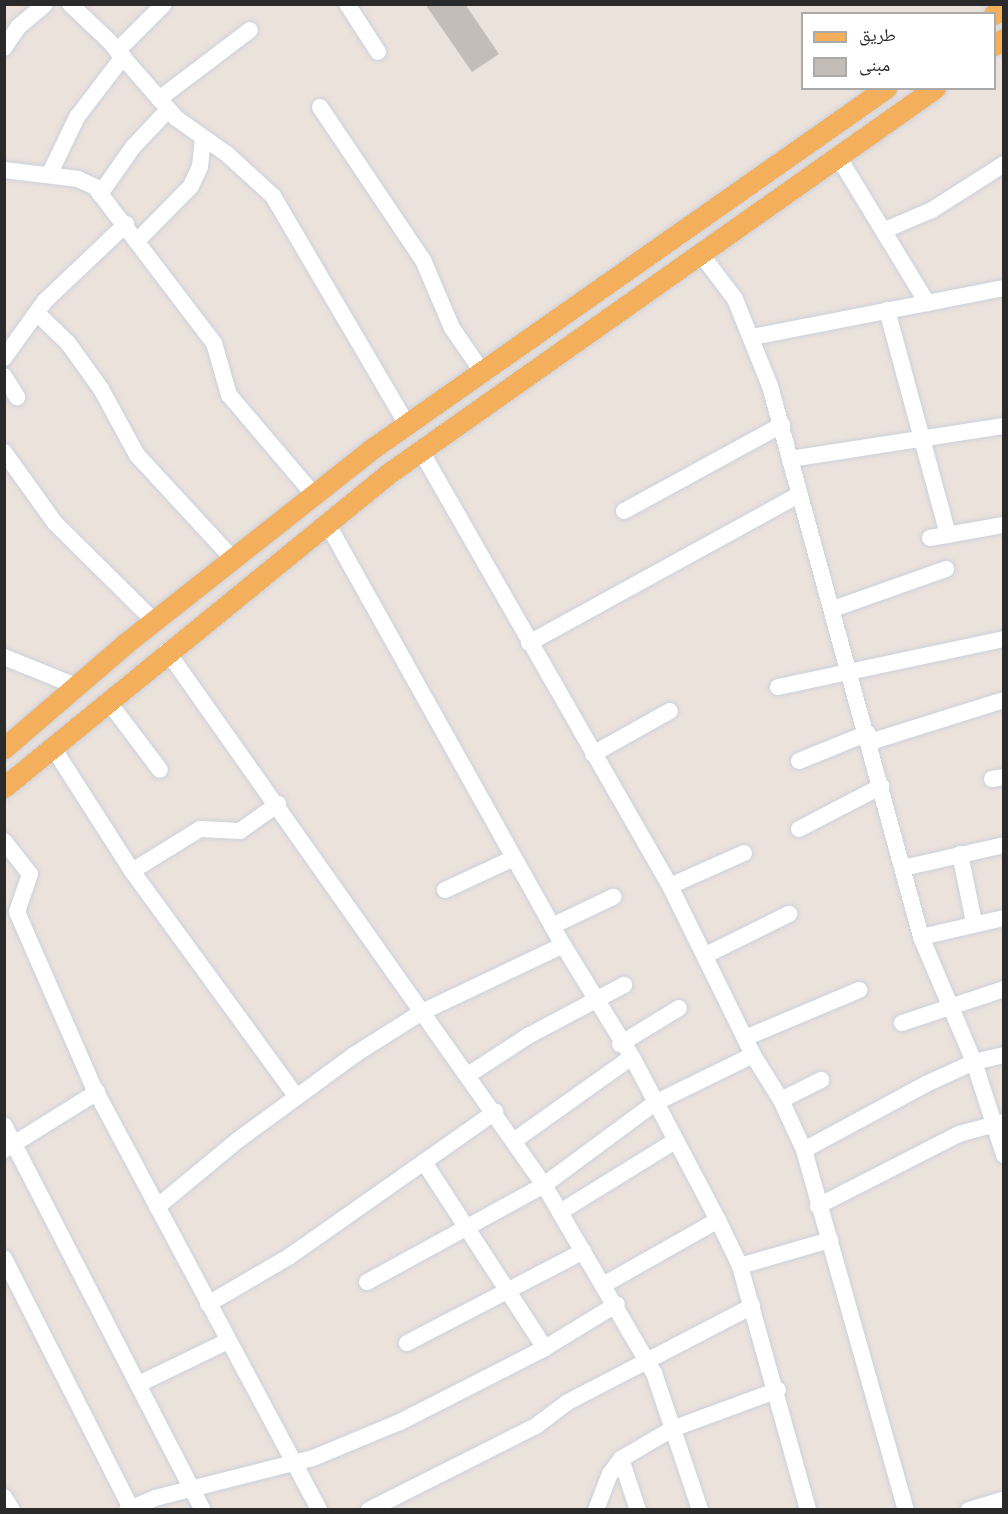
<!DOCTYPE html>
<html>
<head>
<meta charset="utf-8">
<style>
	body { margin:0 }
	#map { position:relative; width:1008px; height:1514px; overflow:hidden; background:#ece2dc; font-family:"Nunito Sans","Noto Naskh Arabic",sans-serif }
	div>[style] { position:absolute }
	[style*='--x'] { left:calc(var(--x)*1px); top:calc(var(--y)*1px); width:calc(var(--w)*1px); rotate:calc(var(--a)*1deg) }
	.building>* { inset:0; background:#c4bdb7 }
	.roads { filter:drop-shadow(0 0 2px #cad1dc) drop-shadow(0 0 2px #cad1dc) }
	.minor>* { height:16px; margin:-8px; padding:0 8px; transform-origin:8px; border-radius:8px; background:#fff }
	.major>* { height:21px; margin:-10.5px; padding:0 10.5px; transform-origin:10.5px; border-radius:10.5px; background:#f3af5b }
	span { translate:-50% -50%; white-space:nowrap; text-align:center; line-height:1.15; -webkit-text-stroke:6px #fff; paint-order:stroke }
	.frame { position:absolute; inset:0; border:6px solid #2a2a2a; pointer-events:none }
	.legend { position:absolute; left:801px; top:12px; width:195px; height:78px; box-sizing:border-box; background:#fff; border:2px solid #aaa; margin:0; padding:8px 10px; list-style:none; font-size:18px; color:#2a2a2a }
	.legend li { display:flex; align-items:center; gap:12px; height:30px }
	.legend b { width:30px; border:2px solid #aaa }
</style>
</head>
<body>
<div id="map">
	<div class="building">
		<i style="clip-path:polygon(425px 4px,465px 4px,499px 54px,472px 72px)"></i>
	</div>
	<div class="roads">
		<div class="minor">
			<i style="--x:70;--y:4;--w:52;--a:43.5"></i>
			<i style="--x:108;--y:40;--w:103;--a:48.9"></i>
			<i style="--x:176;--y:118;--w:64;--a:35.4"></i>
			<i style="--x:228;--y:155;--w:61;--a:42.3"></i>
			<i style="--x:273;--y:196;--w:264;--a:59.6"></i>
			<i style="--x:347;--y:4;--w:57;--a:57.1"></i>
			<i style="--x:4;--y:48;--w:25;--a:-56"></i>
			<i style="--x:18;--y:27;--w:35;--a:-40"></i>
			<i style="--x:117;--y:51;--w:66;--a:-45"></i>
			<i style="--x:159;--y:99;--w:114;--a:-37.2"></i>
			<i style="--x:320;--y:107;--w:184;--a:56.1"></i>
			<i style="--x:423;--y:260;--w:74;--a:66.9"></i>
			<i style="--x:452;--y:328;--w:51;--a:55.4"></i>
			<i style="--x:839;--y:158;--w:170;--a:58.7"></i>
			<i style="--x:4;--y:170;--w:75;--a:6.9"></i>
			<i style="--x:78;--y:179;--w:19;--a:25"></i>
			<i style="--x:95;--y:187;--w:196;--a:52.7"></i>
			<i style="--x:214;--y:343;--w:54;--a:73.9"></i>
			<i style="--x:229;--y:395;--w:131;--a:49.6"></i>
			<i style="--x:49;--y:175;--w:64;--a:-64.2"></i>
			<i style="--x:77;--y:117;--w:76;--a:-52.5"></i>
			<i style="--x:100;--y:194;--w:57;--a:-54.9"></i>
			<i style="--x:133;--y:147;--w:51;--a:-46.6"></i>
			<i style="--x:885;--y:230;--w:51;--a:-23.1"></i>
			<i style="--x:932;--y:210;--w:85;--a:-32.6"></i>
			<i style="--x:138;--y:240;--w:76;--a:-45.5"></i>
			<i style="--x:191;--y:186;--w:21;--a:-65"></i>
			<i style="--x:200;--y:167;--w:28;--a:-84"></i>
			<i style="--x:701;--y:254;--w:56;--a:52.9"></i>
			<i style="--x:735;--y:299;--w:94;--a:68.1"></i>
			<i style="--x:770;--y:386;--w:571;--a:74.67"></i>
			<i style="--x:921;--y:937;--w:136;--a:67"></i>
			<i style="--x:974;--y:1062;--w:98;--a:72.1"></i>
			<i style="--x:887;--y:310;--w:233;--a:74.8"></i>
			<i style="--x:37;--y:313;--w:43;--a:44.1"></i>
			<i style="--x:68;--y:343;--w:57;--a:54.3"></i>
			<i style="--x:101;--y:389;--w:75;--a:61.4"></i>
			<i style="--x:137;--y:455;--w:142;--a:47.3"></i>
			<i style="--x:752;--y:337;--w:257;--a:-11"></i>
			<i style="--x:4;--y:358;--w:70;--a:-54.3"></i>
			<i style="--x:45;--y:301;--w:112;--a:-43.5"></i>
			<i style="--x:4;--y:376;--w:25;--a:58"></i>
			<i style="--x:421;--y:451;--w:501;--a:60.21"></i>
			<i style="--x:670;--y:886;--w:188;--a:63.8"></i>
			<i style="--x:753;--y:1055;--w:53;--a:58.1"></i>
			<i style="--x:781;--y:1100;--w:55;--a:65.3"></i>
			<i style="--x:804;--y:1150;--w:374;--a:74.2"></i>
			<i style="--x:4;--y:452;--w:87;--a:54.3"></i>
			<i style="--x:55;--y:523;--w:139;--a:44.7"></i>
			<i style="--x:790;--y:459;--w:217;--a:-8.8"></i>
			<i style="--x:624;--y:511;--w:180;--a:-28.6"></i>
			<i style="--x:327;--y:523;--w:484;--a:60.8"></i>
			<i style="--x:563;--y:945;--w:132;--a:58.4"></i>
			<i style="--x:632;--y:1057;--w:184;--a:62.2"></i>
			<i style="--x:718;--y:1220;--w:51;--a:64.4"></i>
			<i style="--x:740;--y:1266;--w:253;--a:74.4"></i>
			<i style="--x:930;--y:538;--w:75;--a:-10"></i>
			<i style="--x:833;--y:609;--w:120;--a:-19.5"></i>
			<i style="--x:529;--y:643;--w:309;--a:-28.8"></i>
			<i style="--x:167;--y:651;--w:654;--a:54.78"></i>
			<i style="--x:544;--y:1185;--w:218;--a:59.7"></i>
			<i style="--x:654;--y:1373;--w:145;--a:71.4"></i>
			<i style="--x:4;--y:657;--w:78;--a:21.9"></i>
			<i style="--x:778;--y:687;--w:231;--a:-12"></i>
			<i style="--x:108;--y:701;--w:86;--a:53"></i>
			<i style="--x:870;--y:742;--w:140;--a:-17.4"></i>
			<i style="--x:52;--y:746;--w:148;--a:57.4"></i>
			<i style="--x:132;--y:871;--w:278;--a:53.9"></i>
			<i style="--x:593;--y:754;--w:88;--a:-29.2"></i>
			<i style="--x:799;--y:761;--w:74;--a:-22.1"></i>
			<i style="--x:992;--y:779;--w:12;--a:-9"></i>
			<i style="--x:799;--y:829;--w:93;--a:-27.4"></i>
			<i style="--x:4;--y:841;--w:42;--a:51.8"></i>
			<i style="--x:30;--y:874;--w:40;--a:108.9"></i>
			<i style="--x:17;--y:912;--w:190;--a:66.4"></i>
			<i style="--x:93;--y:1086;--w:480;--a:61.9"></i>
			<i style="--x:960;--y:854;--w:69;--a:78.4"></i>
			<i style="--x:903;--y:868;--w:104;--a:-12.8"></i>
			<i style="--x:132;--y:871;--w:80;--a:-31.7"></i>
			<i style="--x:200;--y:829;--w:40;--a:2.9"></i>
			<i style="--x:240;--y:831;--w:47;--a:-35.4"></i>
			<i style="--x:670;--y:886;--w:81;--a:-24"></i>
			<i style="--x:445;--y:890;--w:76;--a:-24.9"></i>
			<i style="--x:552;--y:926;--w:68;--a:-25.4"></i>
			<i style="--x:921;--y:937;--w:85;--a:-12.9"></i>
			<i style="--x:706;--y:955;--w:93;--a:-26.3"></i>
			<i style="--x:902;--y:1023;--w:108;--a:-18.4"></i>
			<i style="--x:745;--y:1038;--w:124;--a:-22.8"></i>
			<i style="--x:620;--y:1044;--w:69;--a:-31.4"></i>
			<i style="--x:468;--y:1075;--w:72;--a:-33"></i>
			<i style="--x:528;--y:1036;--w:109;--a:-28"></i>
			<i style="--x:781;--y:1100;--w:45;--a:-26.6"></i>
			<i style="--x:4;--y:1125;--w:433;--a:62.7"></i>
			<i style="--x:515;--y:1140;--w:143;--a:-35.4"></i>
			<i style="--x:4;--y:1150;--w:110;--a:-31.9"></i>
			<i style="--x:804;--y:1150;--w:139;--a:-28.4"></i>
			<i style="--x:926;--y:1084;--w:53;--a:-24.6"></i>
			<i style="--x:974;--y:1062;--w:31;--a:-13"></i>
			<i style="--x:424;--y:1162;--w:222;--a:57"></i>
			<i style="--x:818;--y:1206;--w:158;--a:-27.1"></i>
			<i style="--x:959;--y:1134;--w:46;--a:-15.3"></i>
			<i style="--x:157;--y:1207;--w:105;--a:-39.6"></i>
			<i style="--x:238;--y:1140;--w:144;--a:-36.2"></i>
			<i style="--x:354;--y:1055;--w:80;--a:-32.3"></i>
			<i style="--x:422;--y:1012;--w:156;--a:-25.4"></i>
			<i style="--x:560;--y:1212;--w:135;--a:-31.7"></i>
			<i style="--x:4;--y:1258;--w:280;--a:63.1"></i>
			<i style="--x:740;--y:1266;--w:94;--a:-16.1"></i>
			<i style="--x:367;--y:1282;--w:202;--a:-28.7"></i>
			<i style="--x:544;--y:1185;--w:138;--a:-36.5"></i>
			<i style="--x:655;--y:1103;--w:109;--a:-26.1"></i>
			<i style="--x:605;--y:1284;--w:130;--a:-29.5"></i>
			<i style="--x:208;--y:1304;--w:95;--a:-30.3"></i>
			<i style="--x:290;--y:1256;--w:251;--a:-35.1"></i>
			<i style="--x:407;--y:1343;--w:199;--a:-27.5"></i>
			<i style="--x:141;--y:1383;--w:97;--a:-25.8"></i>
			<i style="--x:621;--y:1459;--w:54;--a:71.6"></i>
			<i style="--x:4;--y:1497;--w:15;--a:58"></i>
			<i style="--x:127;--y:1510;--w:30;--a:-23"></i>
			<i style="--x:155;--y:1498;--w:163;--a:-14.2"></i>
			<i style="--x:313;--y:1458;--w:94;--a:-22.5"></i>
			<i style="--x:400;--y:1422;--w:163;--a:-27"></i>
			<i style="--x:545;--y:1348;--w:84;--a:-31.4"></i>
			<i style="--x:369;--y:1510;--w:187;--a:-26.7"></i>
			<i style="--x:536;--y:1426;--w:38;--a:-37"></i>
			<i style="--x:566;--y:1403;--w:210;--a:-27.5"></i>
			<i style="--x:596;--y:1510;--w:39;--a:-69"></i>
			<i style="--x:610;--y:1474;--w:19;--a:-54"></i>
			<i style="--x:621;--y:1459;--w:59;--a:-30.5"></i>
			<i style="--x:672;--y:1429;--w:113;--a:-20.2"></i>
			<i style="--x:969;--y:1510;--w:37;--a:-17"></i>
		</div>
		<div class="major">
			<i style="--x:994;--y:14;--w:12;--a:-35"></i>
			<i style="--x:994;--y:45;--w:12;--a:-31"></i>
			<i style="--x:4;--y:748;--w:161;--a:-40.7"></i>
			<i style="--x:126;--y:643;--w:315;--a:-38.3"></i>
			<i style="--x:373;--y:448;--w:627;--a:-35.06"></i>
			<i style="--x:4;--y:787;--w:497;--a:-39.2"></i>
			<i style="--x:389;--y:473;--w:668;--a:-35.19"></i>
		</div>
	</div>
	<div class="frame"></div>
	<ul class="legend">
	<li><b style="height:8px;background:#f3af5b"></b>طريق</li>
	<li><b style="height:16px;background:#c4bdb7"></b>مبنى</li>
	</ul>
</div>
</body>
</html>
